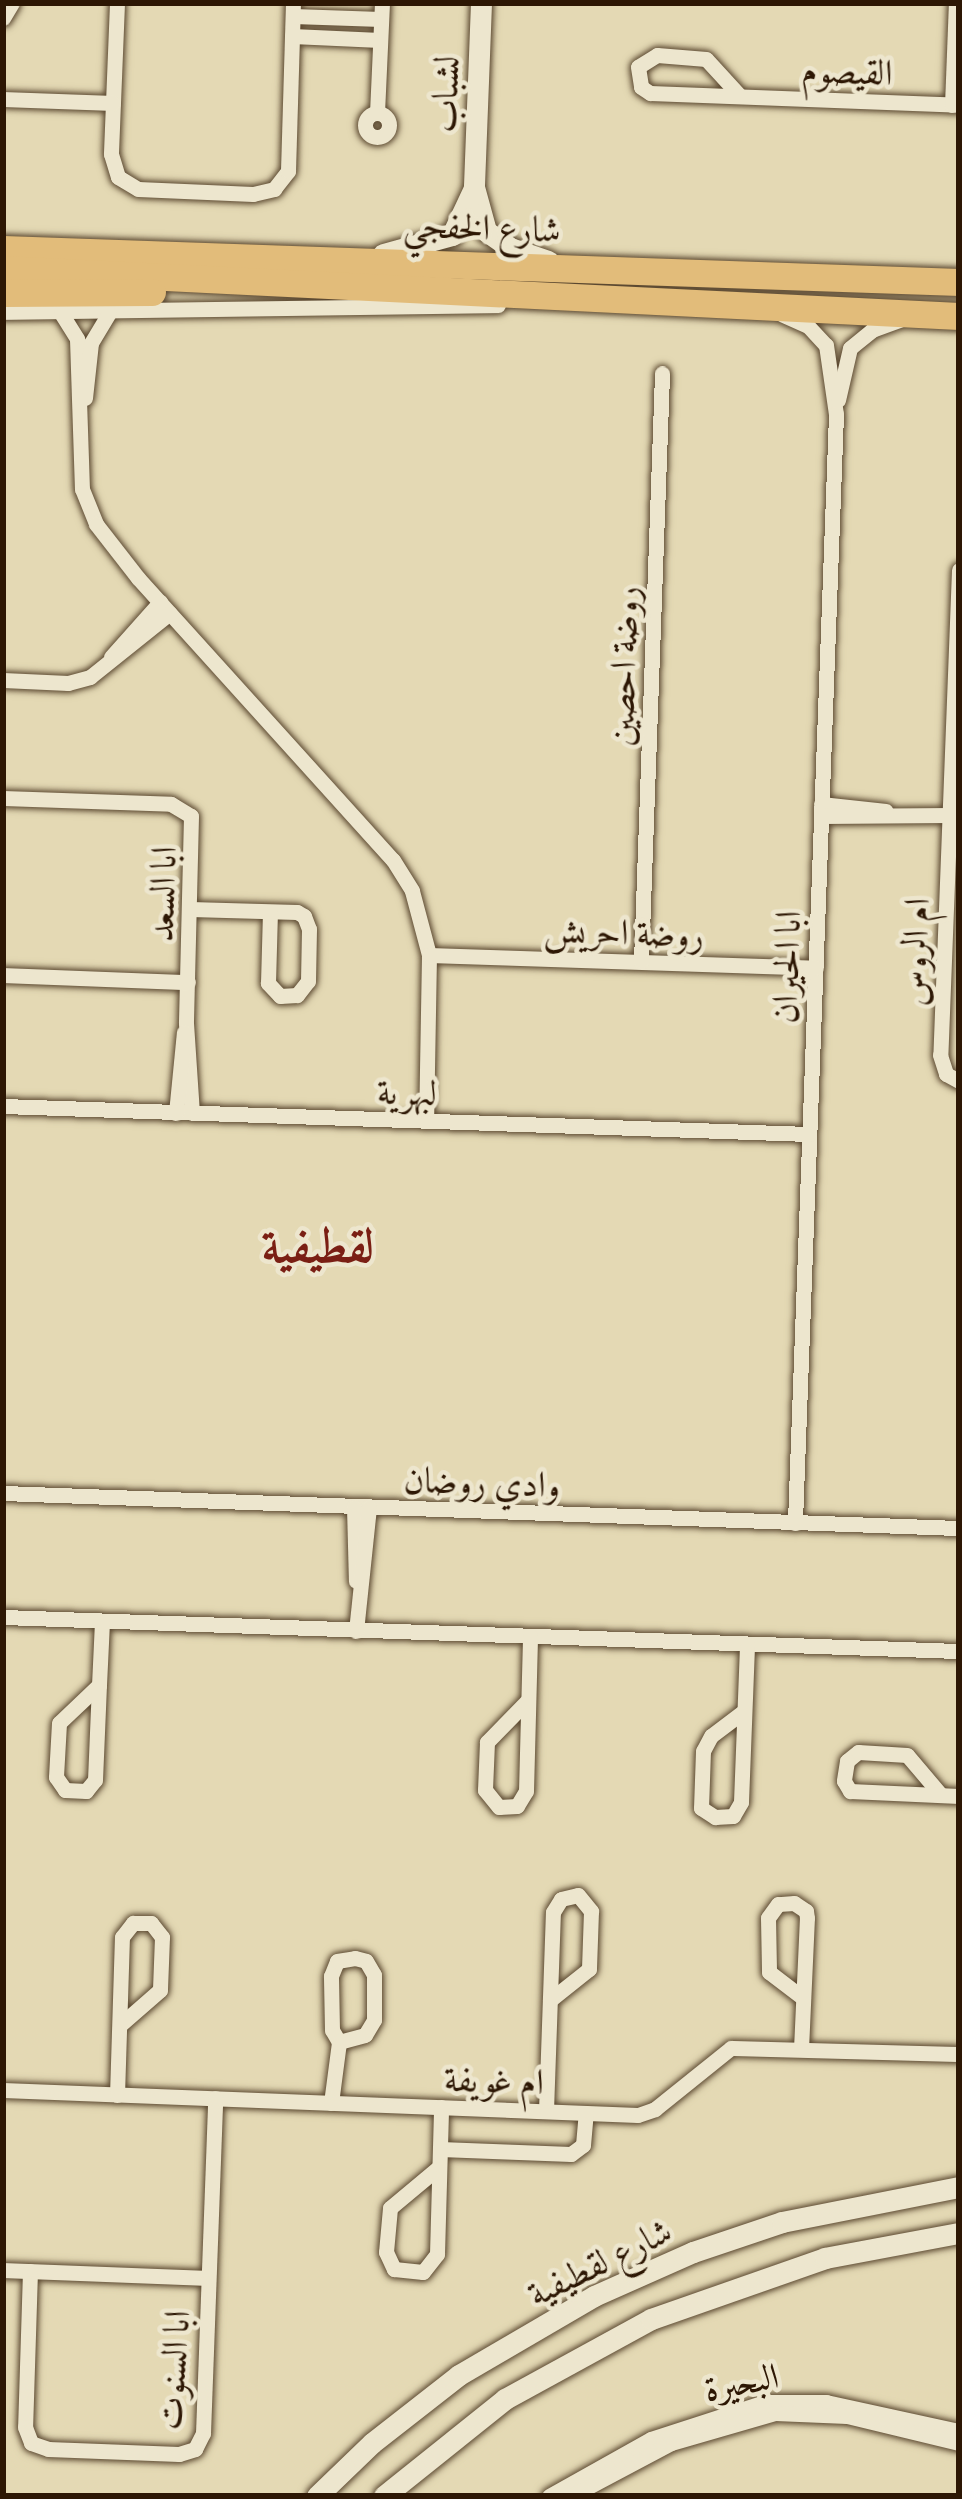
<!DOCTYPE html>
<html>
<head>
<meta charset="utf-8">
<style>
	body { margin:0 }
	#map { position:relative; width:962px; height:2499px; overflow:hidden; background:#e4d9b4; font-family:"Gentium Book Plus",Amiri,serif }
	div>[style] { position:absolute }
	[style*='--x'] { left:calc(var(--x)*1px); top:calc(var(--y)*1px); width:calc(var(--w)*1px); rotate:calc(var(--a)*1deg) }
	.roads { filter:drop-shadow(0 0 3px #5b4830) drop-shadow(0 0 3px #5b4830) }
	.street>* { height:15px; margin:-7.5px; padding:0 7.5px; transform-origin:7.5px; border-radius:7.5px; background:#ede6ce }
	.street>.ring { margin:-7.5px; padding:0; box-sizing:content-box; background:none; border:15px solid #ede6ce; border-radius:50% }
	.secondary>* { height:21px; margin:-10.5px; padding:0 10.5px; transform-origin:10.5px; border-radius:10.5px; background:#ede6ce }
	.highway>* { height:27px; margin:-13.5px; padding:0 13.5px; transform-origin:13.5px; border-radius:13.5px; background:#e2bc7a }
	span { translate:-50% -50%; white-space:nowrap; text-align:center; line-height:1.15; -webkit-text-stroke:9px #ede6ce; paint-order:stroke }
	.street-label { font-size:36px; color:#2d1704 }
	.district-label { font-size:48px; color:#7a1f14; font-weight:700 }
	.frame { position:absolute; inset:0; border:6px solid #2d1704; pointer-events:none }
</style>
</head>
<body>
<div id="map">
	<div class="roads">
		<div class="street">
			<i style="--x:117;--y:3;--w:151;--a:92.3"></i>
			<i style="--x:111;--y:154;--w:24;--a:73"></i>
			<i style="--x:118;--y:177;--w:23;--a:31"></i>
			<i style="--x:138;--y:189;--w:115;--a:2.5"></i>
			<i style="--x:253;--y:194;--w:22;--a:-13"></i>
			<i style="--x:274;--y:189;--w:23;--a:-52"></i>
			<i style="--x:288;--y:171;--w:168;--a:-88.3"></i>
			<i style="--x:293;--y:16;--w:88;--a:2"></i>
			<i style="--x:3;--y:18;--w:17;--a:-59"></i>
			<i style="--x:292;--y:36;--w:88;--a:2.6"></i>
			<i style="--x:740;--y:96;--w:50;--a:-132.6"></i>
			<i style="--x:706;--y:59;--w:49;--a:-175.3"></i>
			<i style="--x:657;--y:55;--w:22;--a:148"></i>
			<i style="--x:638;--y:67;--w:20;--a:81"></i>
			<i style="--x:641;--y:87;--w:11;--a:34"></i>
			<i style="--x:650;--y:93;--w:309;--a:2.2"></i>
			<i style="--x:3;--y:99;--w:110;--a:2.1"></i>
			<i style="--x:952;--y:105;--w:102;--a:-87.8"></i>
			<i style="--x:377;--y:113;--w:110;--a:-87.4"></i>
			<i class="ring" style="left:365px;top:113px;width:9px;height:9px"></i>
			<i style="--x:3;--y:312;--w:495;--a:-0.8"></i>
			<i style="--x:61;--y:313;--w:31;--a:58"></i>
			<i style="--x:77;--y:339;--w:150;--a:88.1"></i>
			<i style="--x:82;--y:489;--w:38;--a:68"></i>
			<i style="--x:96;--y:524;--w:68;--a:52.1"></i>
			<i style="--x:138;--y:578;--w:380;--a:47.9"></i>
			<i style="--x:393;--y:860;--w:36;--a:58"></i>
			<i style="--x:412;--y:891;--w:66;--a:75.1"></i>
			<i style="--x:429;--y:955;--w:166;--a:91"></i>
			<i style="--x:783;--y:315;--w:27;--a:24"></i>
			<i style="--x:808;--y:326;--w:26;--a:47"></i>
			<i style="--x:826;--y:345;--w:70;--a:81.8"></i>
			<i style="--x:836;--y:414;--w:1110;--a:92.12"></i>
			<i style="--x:85;--y:398;--w:55;--a:-83.8"></i>
			<i style="--x:91;--y:343;--w:35;--a:-59"></i>
			<i style="--x:838;--y:400;--w:53;--a:-77"></i>
			<i style="--x:850;--y:348;--w:28;--a:-39"></i>
			<i style="--x:872;--y:330;--w:32;--a:-20"></i>
			<i style="--x:959;--y:570;--w:485;--a:92.2"></i>
			<i style="--x:940;--y:1055;--w:20;--a:72"></i>
			<i style="--x:946;--y:1074;--w:15;--a:28"></i>
			<i style="--x:111;--y:657;--w:74;--a:-48.3"></i>
			<i style="--x:3;--y:680;--w:65;--a:2.6"></i>
			<i style="--x:68;--y:683;--w:23;--a:-15"></i>
			<i style="--x:90;--y:677;--w:102;--a:-38.7"></i>
			<i style="--x:3;--y:798;--w:168;--a:2"></i>
			<i style="--x:171;--y:804;--w:23;--a:31"></i>
			<i style="--x:191;--y:816;--w:207;--a:91.4"></i>
			<i style="--x:186;--y:1023;--w:90;--a:86.2"></i>
			<i style="--x:821;--y:804;--w:65;--a:6.1"></i>
			<i style="--x:821;--y:816;--w:129;--a:-0.4"></i>
			<i style="--x:190;--y:909;--w:107;--a:1.6"></i>
			<i style="--x:297;--y:912;--w:8;--a:30"></i>
			<i style="--x:304;--y:916;--w:14;--a:69"></i>
			<i style="--x:309;--y:929;--w:52;--a:91.1"></i>
			<i style="--x:308;--y:981;--w:18;--a:128"></i>
			<i style="--x:297;--y:995;--w:17;--a:177"></i>
			<i style="--x:280;--y:996;--w:18;--a:-133"></i>
			<i style="--x:268;--y:983;--w:71;--a:-88.4"></i>
			<i style="--x:429;--y:955;--w:387;--a:1.9"></i>
			<i style="--x:641;--y:961;--w:588;--a:-87.95"></i>
			<i style="--x:3;--y:975;--w:185;--a:2.2"></i>
			<i style="--x:3;--y:1106;--w:806;--a:1.99"></i>
			<i style="--x:176;--y:1113;--w:81;--a:-84.4"></i>
			<i style="--x:3;--y:1493;--w:957;--a:2.1"></i>
			<i style="--x:354;--y:1507;--w:74;--a:88.5"></i>
			<i style="--x:3;--y:1617;--w:957;--a:2.04"></i>
			<i style="--x:356;--y:1631;--w:125;--a:-84"></i>
			<i style="--x:99;--y:1685;--w:55;--a:136.5"></i>
			<i style="--x:59;--y:1723;--w:54;--a:93.2"></i>
			<i style="--x:56;--y:1777;--w:16;--a:55"></i>
			<i style="--x:65;--y:1790;--w:21;--a:3"></i>
			<i style="--x:86;--y:1791;--w:14;--a:-51"></i>
			<i style="--x:95;--y:1780;--w:95;--a:-87.6"></i>
			<i style="--x:99;--y:1685;--w:64;--a:-87.3"></i>
			<i style="--x:528;--y:1700;--w:59;--a:134.3"></i>
			<i style="--x:487;--y:1742;--w:48;--a:92.4"></i>
			<i style="--x:485;--y:1790;--w:22;--a:51"></i>
			<i style="--x:499;--y:1807;--w:18;--a:-3"></i>
			<i style="--x:517;--y:1806;--w:17;--a:-59"></i>
			<i style="--x:526;--y:1791;--w:155;--a:-88.5"></i>
			<i style="--x:744;--y:1711;--w:41;--a:142.9"></i>
			<i style="--x:711;--y:1736;--w:17;--a:118"></i>
			<i style="--x:703;--y:1751;--w:57;--a:92"></i>
			<i style="--x:701;--y:1808;--w:17;--a:33"></i>
			<i style="--x:715;--y:1817;--w:18;--a:-3"></i>
			<i style="--x:733;--y:1816;--w:16;--a:-60"></i>
			<i style="--x:741;--y:1802;--w:158;--a:-87.8"></i>
			<i style="--x:941;--y:1795;--w:52;--a:-130.4"></i>
			<i style="--x:907;--y:1755;--w:49;--a:-176.5"></i>
			<i style="--x:858;--y:1752;--w:14;--a:141"></i>
			<i style="--x:847;--y:1761;--w:20;--a:99"></i>
			<i style="--x:844;--y:1781;--w:12;--a:59"></i>
			<i style="--x:850;--y:1791;--w:109;--a:2.6"></i>
			<i style="--x:801;--y:2049;--w:131;--a:-87.4"></i>
			<i style="--x:807;--y:1918;--w:7;--a:-98"></i>
			<i style="--x:806;--y:1911;--w:14;--a:-146"></i>
			<i style="--x:794;--y:1903;--w:16;--a:176"></i>
			<i style="--x:778;--y:1904;--w:17;--a:126"></i>
			<i style="--x:768;--y:1918;--w:54;--a:88.9"></i>
			<i style="--x:769;--y:1972;--w:43;--a:37.4"></i>
			<i style="--x:3;--y:2090;--w:635;--a:2.25"></i>
			<i style="--x:638;--y:2115;--w:18;--a:-19"></i>
			<i style="--x:655;--y:2109;--w:97;--a:-38.8"></i>
			<i style="--x:731;--y:2048;--w:228;--a:1.5"></i>
			<i style="--x:117;--y:2095;--w:158;--a:-88.2"></i>
			<i style="--x:122;--y:1937;--w:18;--a:-52"></i>
			<i style="--x:133;--y:1923;--w:18;--a:0"></i>
			<i style="--x:151;--y:1923;--w:18;--a:52"></i>
			<i style="--x:162;--y:1937;--w:53;--a:92.2"></i>
			<i style="--x:160;--y:1990;--w:53;--a:138.8"></i>
			<i style="--x:331;--y:2103;--w:62;--a:-82.5"></i>
			<i style="--x:339;--y:2042;--w:14;--a:-120"></i>
			<i style="--x:332;--y:2030;--w:54;--a:-91.1"></i>
			<i style="--x:331;--y:1976;--w:16;--a:-68"></i>
			<i style="--x:337;--y:1961;--w:18;--a:-9"></i>
			<i style="--x:355;--y:1958;--w:11;--a:15"></i>
			<i style="--x:366;--y:1961;--w:16;--a:60"></i>
			<i style="--x:374;--y:1975;--w:45;--a:90"></i>
			<i style="--x:374;--y:2020;--w:17;--a:121"></i>
			<i style="--x:365;--y:2035;--w:27;--a:165"></i>
			<i style="--x:546;--y:2111;--w:199;--a:-88"></i>
			<i style="--x:553;--y:1912;--w:15;--a:-58"></i>
			<i style="--x:561;--y:1899;--w:17;--a:-13"></i>
			<i style="--x:578;--y:1895;--w:21;--a:51"></i>
			<i style="--x:591;--y:1911;--w:58;--a:92"></i>
			<i style="--x:589;--y:1969;--w:50;--a:141.5"></i>
			<i style="--x:440;--y:2149;--w:131;--a:2.2"></i>
			<i style="--x:571;--y:2154;--w:15;--a:-37"></i>
			<i style="--x:583;--y:2145;--w:32;--a:-85"></i>
			<i style="--x:439;--y:2167;--w:64;--a:140.1"></i>
			<i style="--x:390;--y:2208;--w:44;--a:95.2"></i>
			<i style="--x:386;--y:2252;--w:19;--a:65"></i>
			<i style="--x:394;--y:2269;--w:29;--a:6"></i>
			<i style="--x:423;--y:2272;--w:23;--a:-52"></i>
			<i style="--x:437;--y:2254;--w:147;--a:-88.4"></i>
			<i style="--x:3;--y:2270;--w:205;--a:2.2"></i>
			<i style="--x:30;--y:2271;--w:156;--a:91.8"></i>
			<i style="--x:25;--y:2427;--w:17;--a:69"></i>
			<i style="--x:31;--y:2443;--w:18;--a:19"></i>
			<i style="--x:48;--y:2449;--w:131;--a:2.2"></i>
			<i style="--x:179;--y:2454;--w:17;--a:-17"></i>
			<i style="--x:195;--y:2449;--w:18;--a:-63"></i>
			<i style="--x:203;--y:2433;--w:335;--a:-87.9"></i>
			<i style="--x:549;--y:2496;--w:117;--a:-29.2"></i>
			<i style="--x:651;--y:2439;--w:120;--a:-18"></i>
			<i style="--x:765;--y:2402;--w:61;--a:0"></i>
			<i style="--x:826;--y:2402;--w:136;--a:12.3"></i>
			<i style="--x:571;--y:2496;--w:113;--a:-27.9"></i>
			<i style="--x:671;--y:2443;--w:108;--a:-16.1"></i>
			<i style="--x:775;--y:2413;--w:72;--a:2.4"></i>
			<i style="--x:847;--y:2416;--w:115;--a:13.6"></i>
		</div>
		<div class="secondary">
			<i style="--x:481;--y:3;--w:184;--a:92.2"></i>
			<i style="--x:474;--y:187;--w:46;--a:74.7"></i>
			<i style="--x:486;--y:231;--w:29;--a:35"></i>
			<i style="--x:510;--y:248;--w:40;--a:18.9"></i>
			<i style="--x:383;--y:254;--w:72;--a:-15.4"></i>
			<i style="--x:452;--y:235;--w:52;--a:-64.9"></i>
			<i style="--x:317;--y:2496;--w:76;--a:-43.9"></i>
			<i style="--x:372;--y:2443;--w:110;--a:-38"></i>
			<i style="--x:459;--y:2375;--w:156;--a:-30.3"></i>
			<i style="--x:594;--y:2296;--w:108;--a:-24"></i>
			<i style="--x:693;--y:2252;--w:94;--a:-18.6"></i>
			<i style="--x:782;--y:2222;--w:180;--a:-11.2"></i>
			<i style="--x:384;--y:2496;--w:155;--a:-38.7"></i>
			<i style="--x:505;--y:2399;--w:166;--a:-28.7"></i>
			<i style="--x:651;--y:2319;--w:184;--a:-19.3"></i>
			<i style="--x:825;--y:2258;--w:136;--a:-10.6"></i>
		</div>
		<div class="highway">
			<i style="--x:3;--y:249;--w:957;--a:1.98"></i>
			<i style="--x:3;--y:269;--w:957;--a:2.81"></i>
			<i style="--x:3;--y:293;--w:149;--a:-0.4"></i>
		</div>
	</div>
	<div class="street-label">
		<span style="left:847px;top:70px;rotate:2deg">القيصوم</span>
		<span style="left:444px;top:94px;rotate:-88deg">لشباب</span>
		<span style="left:482px;top:226px;rotate:2deg">شارع الخفجي</span>
		<span style="left:622px;top:666px;rotate:-88deg">روضة احصين</span>
		<span style="left:161px;top:894px;rotate:-88deg">ابا السعد</span>
		<span style="left:624px;top:931px;rotate:2deg">روضة احريش</span>
		<span style="left:914px;top:952px;rotate:-88deg">ام الروس</span>
		<span style="left:785px;top:967px;rotate:-88deg">ابا الحيران</span>
		<span style="left:407px;top:1091px;rotate:2deg">لبهرية</span>
		<span style="left:482px;top:1481px;rotate:2deg">وادي روضان</span>
		<span style="left:494px;top:2079px;rotate:2deg">ام غويفة</span>
		<span style="left:599px;top:2261px;rotate:-26deg">شارع لقطيفية</span>
		<span style="left:172px;top:2370px;rotate:-86deg">ابا السنوت</span>
		<span style="left:741px;top:2381px;rotate:-11deg">البحيرة</span>
	</div>
	<div class="district-label">
		<span style="left:318px;top:1245px">لقطيفية</span>
	</div>
	<div class="frame"></div>
</div>
</body>
</html>
